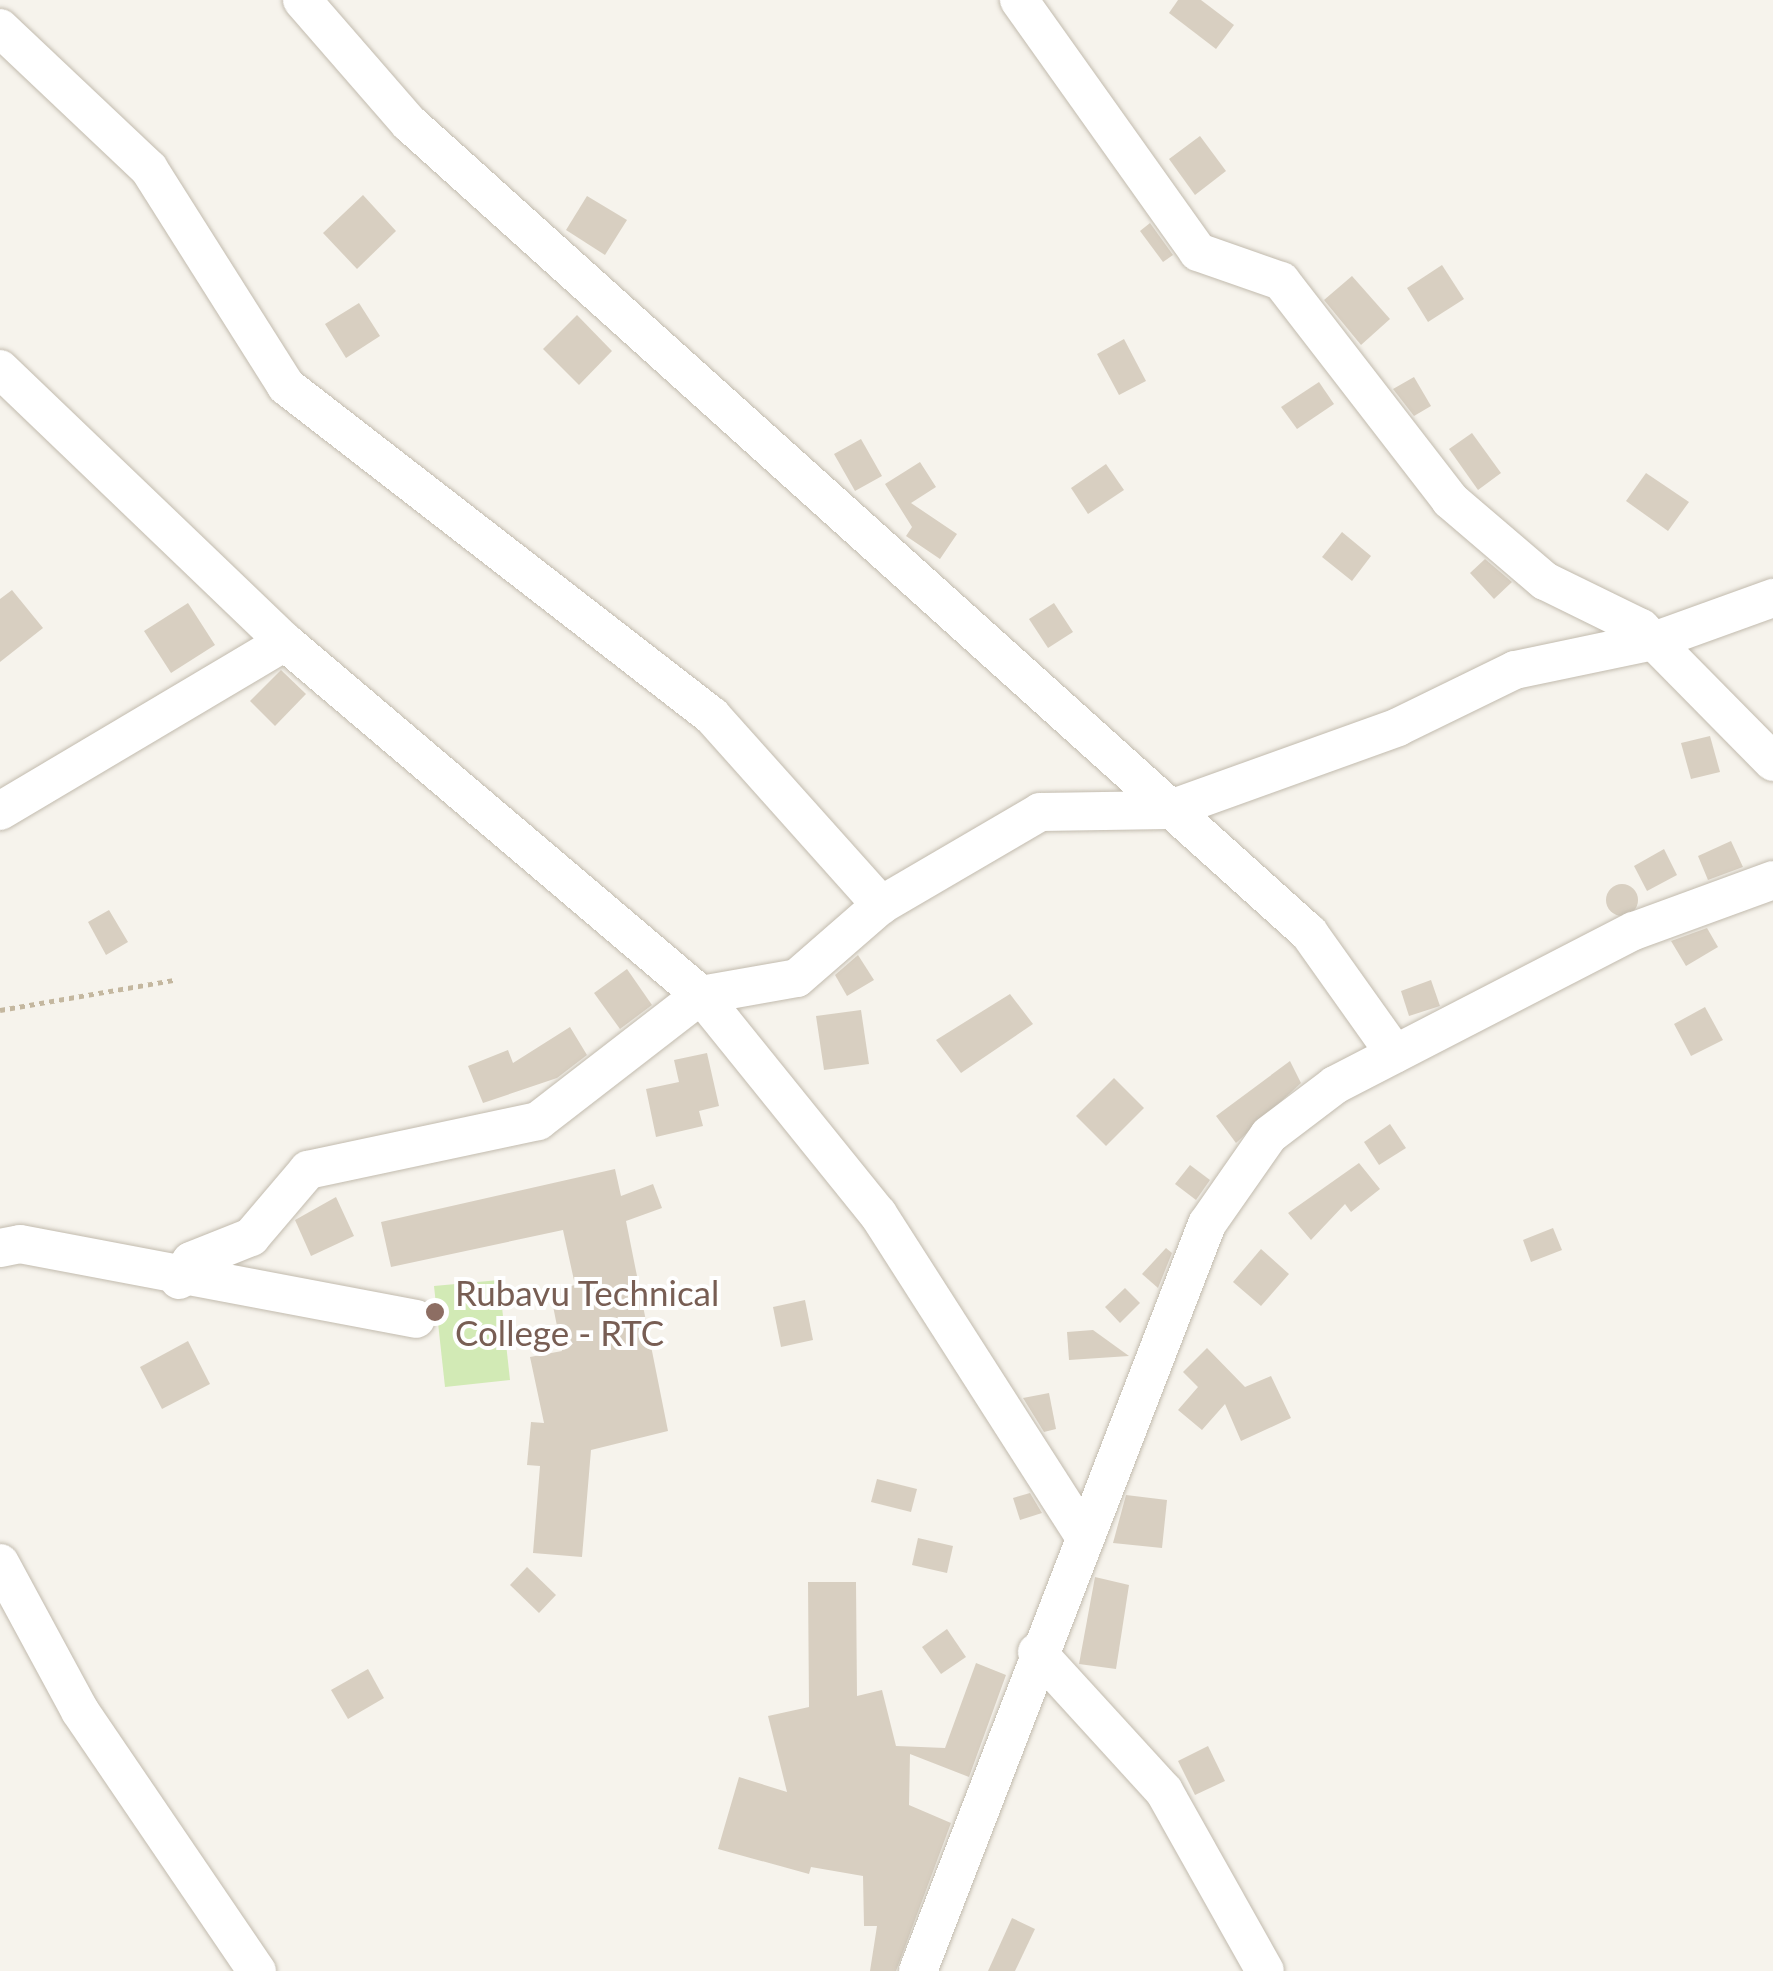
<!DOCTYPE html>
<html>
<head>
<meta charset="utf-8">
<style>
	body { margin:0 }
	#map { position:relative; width:1773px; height:1971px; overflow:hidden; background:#f6f3ec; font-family:Lato,sans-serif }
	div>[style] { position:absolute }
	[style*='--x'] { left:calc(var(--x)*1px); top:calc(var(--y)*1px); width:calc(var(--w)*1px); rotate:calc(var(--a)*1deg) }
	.green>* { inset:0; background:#d2eab5 }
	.building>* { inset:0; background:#d8cfc1 }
	.round { border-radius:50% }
	.path>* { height:5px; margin-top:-2.5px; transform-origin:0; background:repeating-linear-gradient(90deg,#c4b79f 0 5px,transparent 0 10px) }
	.roads { filter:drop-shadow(0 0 2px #c2bbae) drop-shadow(0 0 2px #c2bbae) }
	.minor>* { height:38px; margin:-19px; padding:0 19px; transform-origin:19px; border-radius:19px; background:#fff }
	.dots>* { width:28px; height:28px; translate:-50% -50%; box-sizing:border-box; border:5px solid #fff; border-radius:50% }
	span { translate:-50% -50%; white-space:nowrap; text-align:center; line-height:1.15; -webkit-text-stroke:8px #fff; paint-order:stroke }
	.education-label { font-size:35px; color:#785e54 }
	.left { translate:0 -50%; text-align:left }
</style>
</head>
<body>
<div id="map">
	<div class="green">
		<i style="clip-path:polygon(499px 1280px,510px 1380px,445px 1387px,434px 1286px)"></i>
	</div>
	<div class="building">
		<i style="clip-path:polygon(1178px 0,1201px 0,1234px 25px,1216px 49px,1169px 13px)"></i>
		<i style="clip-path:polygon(1200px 136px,1226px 171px,1195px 195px,1169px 159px)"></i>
		<i style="clip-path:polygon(363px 195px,396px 231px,357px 269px,323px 233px)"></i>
		<i style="clip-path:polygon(587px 196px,627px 220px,605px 255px,566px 230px)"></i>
		<i style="clip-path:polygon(1150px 223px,1173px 255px,1163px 262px,1140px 231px)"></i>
		<i style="clip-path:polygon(1442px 265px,1464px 299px,1428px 322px,1407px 288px)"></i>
		<i style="clip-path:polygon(1352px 276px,1390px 319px,1361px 345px,1324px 300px)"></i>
		<i style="clip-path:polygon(359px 303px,380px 336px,346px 358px,325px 324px)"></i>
		<i style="clip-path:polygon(577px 315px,612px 351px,579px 385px,543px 349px)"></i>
		<i style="clip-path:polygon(1124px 339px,1146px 381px,1119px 395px,1097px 354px)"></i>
		<i style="clip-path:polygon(1414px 377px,1431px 406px,1414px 416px,1393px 389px)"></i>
		<i style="clip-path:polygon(1319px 382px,1334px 404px,1297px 429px,1281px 407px)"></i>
		<i style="clip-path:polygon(1472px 433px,1501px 473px,1478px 490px,1449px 449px)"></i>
		<i style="clip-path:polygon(861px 439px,882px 476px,855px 491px,834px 454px)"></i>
		<i style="clip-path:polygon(920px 462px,936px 487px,911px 503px,957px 534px,940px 559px,906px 536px,912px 527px,885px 484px)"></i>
		<i style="clip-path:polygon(1106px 464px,1124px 490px,1088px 514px,1071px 488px)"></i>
		<i style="clip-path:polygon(1646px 473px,1689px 502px,1668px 531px,1626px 501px)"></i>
		<i style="clip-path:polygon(1342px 532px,1371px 556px,1352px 581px,1322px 557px)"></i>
		<i style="clip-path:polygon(1485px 559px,1512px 582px,1494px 599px,1470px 573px)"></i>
		<i style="clip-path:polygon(12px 590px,43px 628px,0 662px,0 599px)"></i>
		<i style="clip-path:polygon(188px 603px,215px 645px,171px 673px,144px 631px)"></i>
		<i style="clip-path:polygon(1054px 603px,1073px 632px,1048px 648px,1029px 619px)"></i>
		<i style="clip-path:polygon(281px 670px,306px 694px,275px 726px,250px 701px)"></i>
		<i style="clip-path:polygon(1710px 736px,1720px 772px,1691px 779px,1681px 743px)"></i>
		<i style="clip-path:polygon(1731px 841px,1743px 867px,1708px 880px,1698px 856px)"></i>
		<i style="clip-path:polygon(1664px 849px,1677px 875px,1647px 891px,1634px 866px)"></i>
		<i class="round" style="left:1606px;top:884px;width:32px;height:32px"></i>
		<i style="clip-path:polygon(109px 910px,128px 942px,106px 955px,88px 922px)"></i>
		<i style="clip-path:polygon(1707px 928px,1718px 947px,1686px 966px,1671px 941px)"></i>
		<i style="clip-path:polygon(858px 955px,874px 980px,847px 996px,835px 975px)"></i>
		<i style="clip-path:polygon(627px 969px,652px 1005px,620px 1029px,594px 993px)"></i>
		<i style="clip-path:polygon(1431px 980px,1440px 1006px,1409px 1016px,1401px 991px)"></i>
		<i style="clip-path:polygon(1010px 994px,1033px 1024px,961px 1073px,936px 1040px)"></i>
		<i style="clip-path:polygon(1705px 1007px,1723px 1040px,1691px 1056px,1674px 1024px)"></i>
		<i style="clip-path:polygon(861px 1010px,869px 1064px,824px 1070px,816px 1016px)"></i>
		<i style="clip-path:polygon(570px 1027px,587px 1055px,557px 1078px,483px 1103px,468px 1066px,508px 1050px,513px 1063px)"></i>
		<i style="clip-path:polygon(707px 1053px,719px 1106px,699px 1111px,703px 1126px,656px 1137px,646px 1089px,679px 1082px,674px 1060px)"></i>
		<i style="clip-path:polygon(1290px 1061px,1301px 1083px,1236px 1143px,1216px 1116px)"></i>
		<i style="clip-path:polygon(1114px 1078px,1144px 1108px,1106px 1146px,1076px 1116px)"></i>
		<i style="clip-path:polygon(1390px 1124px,1406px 1148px,1379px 1165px,1364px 1142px)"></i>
		<i style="clip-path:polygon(1359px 1163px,1380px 1189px,1351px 1212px,1345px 1204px,1311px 1240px,1288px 1213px)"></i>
		<i style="clip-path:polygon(1190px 1165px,1210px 1180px,1196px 1200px,1175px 1184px)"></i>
		<i style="clip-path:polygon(615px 1169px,621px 1196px,653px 1184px,662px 1208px,626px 1221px,668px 1431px,591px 1450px,582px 1557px,533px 1553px,540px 1466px,527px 1465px,531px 1422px,544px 1423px,530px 1357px,562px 1351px,550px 1291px,575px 1285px,563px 1230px,391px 1267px,381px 1222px)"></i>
		<i style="clip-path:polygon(336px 1197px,354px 1236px,311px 1256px,295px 1220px)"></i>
		<i style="clip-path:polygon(1553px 1228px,1562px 1250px,1531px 1262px,1523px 1240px)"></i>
		<i style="clip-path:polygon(1166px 1248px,1172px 1253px,1158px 1288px,1142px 1274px)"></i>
		<i style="clip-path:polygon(1261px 1249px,1289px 1274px,1261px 1306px,1233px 1282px)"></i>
		<i style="clip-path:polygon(1125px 1288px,1140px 1303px,1120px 1323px,1105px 1307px)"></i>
		<i style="clip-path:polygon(805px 1300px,813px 1340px,781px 1347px,773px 1307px)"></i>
		<i style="clip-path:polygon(1093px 1330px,1129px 1356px,1069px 1360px,1067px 1332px)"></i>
		<i style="clip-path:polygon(188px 1341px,210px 1384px,162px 1409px,140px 1367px)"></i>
		<i style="clip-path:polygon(1207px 1348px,1245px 1387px,1271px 1376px,1291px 1418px,1241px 1441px,1225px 1404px,1202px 1430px,1178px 1410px,1198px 1387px,1183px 1372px)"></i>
		<i style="clip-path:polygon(1049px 1393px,1056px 1429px,1044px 1432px,1023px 1398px)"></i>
		<i style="clip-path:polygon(877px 1479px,917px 1489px,911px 1512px,871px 1502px)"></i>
		<i style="clip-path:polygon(1030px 1493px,1042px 1513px,1020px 1520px,1013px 1498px)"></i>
		<i style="clip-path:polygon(1126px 1495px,1167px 1500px,1162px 1548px,1113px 1543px)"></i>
		<i style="clip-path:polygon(918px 1538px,953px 1546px,947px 1573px,912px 1565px)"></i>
		<i style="clip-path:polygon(527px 1567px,556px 1595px,539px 1613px,510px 1585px)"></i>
		<i style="clip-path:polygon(1095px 1577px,1129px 1585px,1116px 1669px,1079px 1664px)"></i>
		<i style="clip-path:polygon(808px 1582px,856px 1582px,857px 1696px,882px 1690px,896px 1746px,945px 1748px,976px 1663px,1006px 1675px,969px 1777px,910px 1754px,909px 1805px,951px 1823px,896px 1971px,870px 1971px,877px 1926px,864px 1926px,863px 1876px,811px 1867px,809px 1874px,718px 1849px,739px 1777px,787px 1792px,768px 1716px,809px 1707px)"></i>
		<i style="clip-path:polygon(947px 1629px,966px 1657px,941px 1674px,922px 1647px)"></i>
		<i style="clip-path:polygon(368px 1669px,384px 1698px,348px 1719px,331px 1690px)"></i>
		<i style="clip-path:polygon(1208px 1746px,1225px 1781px,1195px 1795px,1178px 1761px)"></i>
		<i style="clip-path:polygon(1012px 1918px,1035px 1929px,1015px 1971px,988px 1971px)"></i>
	</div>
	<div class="path">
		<i style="--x:0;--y:1010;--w:177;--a:-9.8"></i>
	</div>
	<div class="roads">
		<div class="minor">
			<i style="--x:302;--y:0;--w:163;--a:49"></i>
			<i style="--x:409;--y:123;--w:1211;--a:41.99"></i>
			<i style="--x:1309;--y:933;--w:148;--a:54.6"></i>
			<i style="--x:1019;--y:0;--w:309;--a:54.6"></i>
			<i style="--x:1198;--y:252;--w:88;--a:19.3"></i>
			<i style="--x:1281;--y:281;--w:277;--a:52.3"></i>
			<i style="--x:1450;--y:500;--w:125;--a:40.5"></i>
			<i style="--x:1545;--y:581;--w:107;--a:26.1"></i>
			<i style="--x:1641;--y:628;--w:188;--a:45.4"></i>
			<i style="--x:0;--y:28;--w:205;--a:43.4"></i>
			<i style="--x:149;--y:169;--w:257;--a:57.7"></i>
			<i style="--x:286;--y:386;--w:539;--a:37.76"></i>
			<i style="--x:712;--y:716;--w:254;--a:48.2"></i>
			<i style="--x:0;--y:369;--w:395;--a:43.8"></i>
			<i style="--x:285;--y:642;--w:546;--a:40.32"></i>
			<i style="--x:701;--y:995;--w:282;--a:51.1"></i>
			<i style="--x:878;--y:1214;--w:377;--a:57.4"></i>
			<i style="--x:0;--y:811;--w:331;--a:-30.7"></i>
			<i style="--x:0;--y:1248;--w:20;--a:-11"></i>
			<i style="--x:20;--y:1244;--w:403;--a:10.7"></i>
			<i style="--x:179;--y:1280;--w:22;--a:-58"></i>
			<i style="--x:191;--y:1261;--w:65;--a:-21.8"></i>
			<i style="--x:251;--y:1237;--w:88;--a:-49.6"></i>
			<i style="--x:308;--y:1170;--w:235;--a:-12"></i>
			<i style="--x:538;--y:1121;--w:206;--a:-37.7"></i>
			<i style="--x:701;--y:995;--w:97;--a:-10"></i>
			<i style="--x:797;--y:978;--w:111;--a:-41"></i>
			<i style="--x:881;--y:905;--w:184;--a:-30.3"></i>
			<i style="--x:1040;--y:812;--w:128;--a:-0.9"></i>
			<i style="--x:1168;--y:810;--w:245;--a:-19.8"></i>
			<i style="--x:1398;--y:727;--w:130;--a:-26"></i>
			<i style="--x:1515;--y:670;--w:142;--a:-11.8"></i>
			<i style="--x:1654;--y:641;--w:127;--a:-19.9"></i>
			<i style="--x:0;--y:1563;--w:168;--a:61.6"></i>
			<i style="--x:80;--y:1711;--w:315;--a:55.8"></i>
			<i style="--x:1037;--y:1652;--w:188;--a:47.6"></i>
			<i style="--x:1164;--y:1791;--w:206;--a:60.7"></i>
			<i style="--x:918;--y:1971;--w:801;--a:-68.85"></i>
			<i style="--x:1207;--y:1224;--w:108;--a:-55.1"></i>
			<i style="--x:1269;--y:1135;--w:83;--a:-37.1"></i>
			<i style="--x:1335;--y:1085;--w:336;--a:-27.3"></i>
			<i style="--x:1634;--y:931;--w:148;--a:-20.1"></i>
		</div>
	</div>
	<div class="dots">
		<i style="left:435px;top:1312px;background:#8d6e63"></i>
	</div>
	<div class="education-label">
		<span class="left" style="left:455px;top:1312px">Rubavu Technical<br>College - RTC</span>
	</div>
</div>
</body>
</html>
